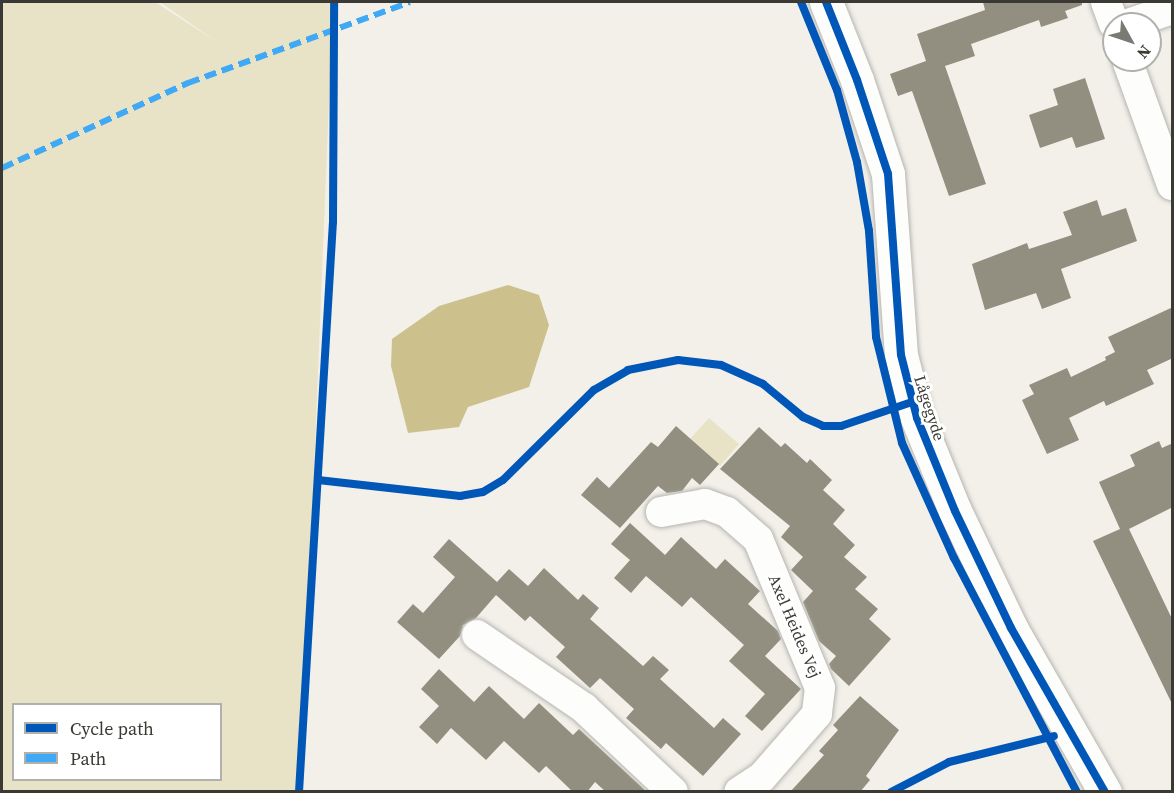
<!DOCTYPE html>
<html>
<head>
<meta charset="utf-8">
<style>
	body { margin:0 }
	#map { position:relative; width:1174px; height:793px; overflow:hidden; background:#f2f0e9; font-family:"Source Serif 4",serif }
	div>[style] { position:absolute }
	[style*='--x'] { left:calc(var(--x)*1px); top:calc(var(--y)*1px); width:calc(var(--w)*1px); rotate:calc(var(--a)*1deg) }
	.green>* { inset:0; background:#e8e2c6 }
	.water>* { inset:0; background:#ccc08d }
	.building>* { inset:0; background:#928f81 }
	.roads { filter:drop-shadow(0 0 2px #b7b5b0) drop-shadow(0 0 2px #b7b5b0) }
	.street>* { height:30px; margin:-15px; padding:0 15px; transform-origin:15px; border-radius:15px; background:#fdfdfc }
	.secondary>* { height:33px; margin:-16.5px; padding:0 16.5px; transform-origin:16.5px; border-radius:16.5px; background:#fdfdfc }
	.quiet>* { height:6px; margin-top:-3px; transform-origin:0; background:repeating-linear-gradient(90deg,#3fa9f5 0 12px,transparent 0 18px) }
	.cycleway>* { height:8px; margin:-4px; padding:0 4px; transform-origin:4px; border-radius:4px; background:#0057b8 }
	span { translate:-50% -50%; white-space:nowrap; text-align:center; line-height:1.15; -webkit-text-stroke:6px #fff; paint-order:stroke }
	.street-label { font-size:16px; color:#3a3933 }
	.frame { position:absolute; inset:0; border:3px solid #3a3933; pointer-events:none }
	.legend { position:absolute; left:12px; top:703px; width:210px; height:78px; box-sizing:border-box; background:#fff; border:2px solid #b0b0ad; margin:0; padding:8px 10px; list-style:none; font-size:18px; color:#3a3933 }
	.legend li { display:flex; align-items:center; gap:12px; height:30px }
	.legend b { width:30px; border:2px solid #b0b0ad }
	.north { position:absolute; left:1102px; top:12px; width:60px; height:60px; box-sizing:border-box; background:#fff; border:2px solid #b0b0ad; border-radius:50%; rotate:130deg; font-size:16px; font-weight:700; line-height:24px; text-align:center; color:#3a3933 }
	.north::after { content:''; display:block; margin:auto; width:21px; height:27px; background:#7a7973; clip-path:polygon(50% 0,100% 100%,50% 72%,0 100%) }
</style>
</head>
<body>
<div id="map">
	<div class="green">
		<i style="clip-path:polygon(evenodd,2px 2px,155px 2px,217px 42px,160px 2px,333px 2px,301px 791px,2px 791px,2px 2px,14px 704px,220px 704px,220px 780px,14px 780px,14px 704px)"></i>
		<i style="clip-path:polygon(709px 418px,739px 444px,720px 466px,690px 439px)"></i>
	</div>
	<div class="water">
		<i style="clip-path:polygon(508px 285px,539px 295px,549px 325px,529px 387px,468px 407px,459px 427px,408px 433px,391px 366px,392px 339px,439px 306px)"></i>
	</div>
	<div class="building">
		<i style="clip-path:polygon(983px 2px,1082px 2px,1082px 5px,1065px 11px,1068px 18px,1041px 27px,1039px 20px,971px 44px,975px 56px,945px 66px,986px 184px,949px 196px,912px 91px,898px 96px,890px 74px,926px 61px,917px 34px,985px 10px)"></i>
		<i style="clip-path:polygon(1085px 78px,1105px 139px,1076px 148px,1072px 137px,1040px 148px,1029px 115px,1058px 105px,1053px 89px)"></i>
		<i style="clip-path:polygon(1097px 200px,1102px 216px,1126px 208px,1137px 241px,1061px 269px,1071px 298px,1042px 309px,1036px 293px,985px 310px,972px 264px,1027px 243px,1029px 249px,1072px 235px,1063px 212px)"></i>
		<i style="clip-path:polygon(1173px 307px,1173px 358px,1147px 370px,1154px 384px,1106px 406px,1104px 401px,1069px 418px,1079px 440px,1047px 454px,1022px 400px,1034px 394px,1029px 385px,1067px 368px,1071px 377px,1106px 360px,1105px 357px,1115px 352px,1108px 337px)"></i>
		<i style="clip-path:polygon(676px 426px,719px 464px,700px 485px,692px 478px,682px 491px,667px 493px,658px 486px,620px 528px,581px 495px,597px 477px,609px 488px,651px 442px,658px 447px)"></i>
		<i style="clip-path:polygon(759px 427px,781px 447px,785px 443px,807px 463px,810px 459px,832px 480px,823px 490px,845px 510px,833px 524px,855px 545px,844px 557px,867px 577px,855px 589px,878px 609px,869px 619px,891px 639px,849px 686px,831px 669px,829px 664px,836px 656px,819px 641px,803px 602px,813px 591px,791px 570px,803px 557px,781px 537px,790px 526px,720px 469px)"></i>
		<i style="clip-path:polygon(1159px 441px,1162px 448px,1173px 443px,1173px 507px,1129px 529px,1173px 621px,1173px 706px,1093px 541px,1120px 529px,1099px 482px,1135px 466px,1130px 455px)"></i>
		<i style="clip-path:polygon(630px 523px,665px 555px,681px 537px,716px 569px,725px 559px,760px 591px,748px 604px,778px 631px,781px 639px,765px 656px,801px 689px,762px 731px,745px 716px,765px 694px,729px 661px,744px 645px,691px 597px,682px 607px,646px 576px,631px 593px,614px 578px,630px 560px,611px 544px)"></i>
		<i style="clip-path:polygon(449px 539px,497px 582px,509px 569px,528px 586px,544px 568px,578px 600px,583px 594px,599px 608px,590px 619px,643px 666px,653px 656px,669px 670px,660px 679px,714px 728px,723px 718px,741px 734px,703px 776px,666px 743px,661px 749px,626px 718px,634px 709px,600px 678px,590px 688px,556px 657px,565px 647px,530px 616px,525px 621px,496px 595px,476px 618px,463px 625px,460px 636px,439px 659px,397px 622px,413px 604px,423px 613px,455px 577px,433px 557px)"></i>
		<i style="clip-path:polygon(439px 669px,474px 702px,489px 686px,524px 719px,539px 703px,573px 735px,579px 729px,647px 792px,606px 792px,595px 782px,587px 792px,573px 792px,546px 766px,539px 773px,504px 741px,486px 760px,451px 728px,437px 744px,419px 727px,439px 706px,421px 689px)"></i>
		<i style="clip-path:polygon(860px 696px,899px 730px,866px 776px,870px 780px,860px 792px,790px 792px,824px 755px,819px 751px,838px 730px,833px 725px)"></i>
	</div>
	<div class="roads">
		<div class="street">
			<i style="--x:1106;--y:2;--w:23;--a:70"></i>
			<i style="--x:1128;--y:24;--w:46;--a:-18.8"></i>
			<i style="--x:1127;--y:60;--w:133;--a:70.2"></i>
			<i style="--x:661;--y:512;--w:45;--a:-10.3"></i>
			<i style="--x:705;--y:504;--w:23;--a:20"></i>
			<i style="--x:727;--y:512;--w:41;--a:41.1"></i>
			<i style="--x:758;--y:539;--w:161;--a:67.4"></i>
			<i style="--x:820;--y:688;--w:26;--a:97"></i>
			<i style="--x:817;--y:714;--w:84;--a:131.1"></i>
			<i style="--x:762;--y:777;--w:27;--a:147"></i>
			<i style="--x:477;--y:635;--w:130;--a:34.3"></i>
			<i style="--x:584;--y:708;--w:122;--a:43.3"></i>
		</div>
		<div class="secondary">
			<i style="--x:826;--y:2;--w:84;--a:68.3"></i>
			<i style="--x:857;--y:80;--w:99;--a:71.7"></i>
			<i style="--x:888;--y:174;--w:181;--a:85.9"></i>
			<i style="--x:901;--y:355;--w:65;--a:75.7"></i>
			<i style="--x:917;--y:418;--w:100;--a:67.8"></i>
			<i style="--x:955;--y:511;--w:130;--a:64.4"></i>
			<i style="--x:1011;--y:628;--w:189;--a:60.2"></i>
		</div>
	</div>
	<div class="quiet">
		<i style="--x:2;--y:168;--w:205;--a:-24.6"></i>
		<i style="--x:188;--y:83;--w:236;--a:-20"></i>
	</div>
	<div class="cycleway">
		<i style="--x:801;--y:2;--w:95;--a:67.8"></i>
		<i style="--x:837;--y:90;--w:75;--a:74.5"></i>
		<i style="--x:857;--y:162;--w:70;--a:80.1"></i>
		<i style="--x:869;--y:231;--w:106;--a:86.2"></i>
		<i style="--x:876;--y:337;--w:109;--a:76.2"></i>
		<i style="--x:902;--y:443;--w:126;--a:65.7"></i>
		<i style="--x:954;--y:558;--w:264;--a:62.3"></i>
		<i style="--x:826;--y:2;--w:84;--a:68.3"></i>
		<i style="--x:857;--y:80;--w:99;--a:71.7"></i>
		<i style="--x:888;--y:174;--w:181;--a:85.9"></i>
		<i style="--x:901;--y:355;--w:65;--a:75.7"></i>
		<i style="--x:917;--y:418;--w:100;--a:67.8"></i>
		<i style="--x:955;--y:511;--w:130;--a:64.4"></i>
		<i style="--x:1011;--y:628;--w:189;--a:60.2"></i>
		<i style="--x:318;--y:480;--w:143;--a:6.4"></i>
		<i style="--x:460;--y:496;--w:23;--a:-10"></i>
		<i style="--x:483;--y:492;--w:23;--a:-31"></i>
		<i style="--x:503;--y:480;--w:128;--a:-44.7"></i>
		<i style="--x:594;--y:390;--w:39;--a:-30"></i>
		<i style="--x:628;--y:370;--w:51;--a:-11.3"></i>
		<i style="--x:678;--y:360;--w:43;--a:6.6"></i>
		<i style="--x:721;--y:365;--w:46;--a:24.3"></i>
		<i style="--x:763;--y:384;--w:52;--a:39.5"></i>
		<i style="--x:803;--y:417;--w:22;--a:24"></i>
		<i style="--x:823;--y:426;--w:18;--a:0"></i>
		<i style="--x:841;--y:426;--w:75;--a:-18.7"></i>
		<i style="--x:299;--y:792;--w:571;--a:-86.59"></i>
		<i style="--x:333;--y:222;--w:220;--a:-89.7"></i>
		<i style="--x:891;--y:792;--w:65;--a:-27.3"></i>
		<i style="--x:949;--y:762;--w:108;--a:-13.9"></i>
	</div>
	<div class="street-label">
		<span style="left:930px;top:408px;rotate:72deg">Lågegyde</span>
		<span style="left:795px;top:626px;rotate:67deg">Axel Heides Vej</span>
	</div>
	<div class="frame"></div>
	<ul class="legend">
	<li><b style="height:8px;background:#0057b8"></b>Cycle path</li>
	<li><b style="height:8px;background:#3fa9f5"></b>Path</li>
	</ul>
	<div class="north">N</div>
</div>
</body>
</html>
